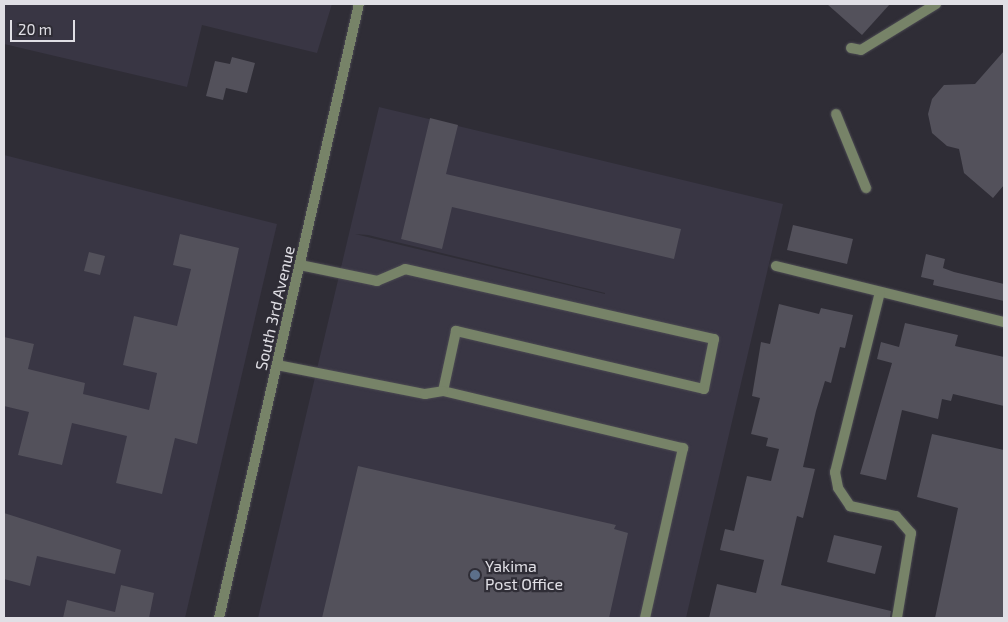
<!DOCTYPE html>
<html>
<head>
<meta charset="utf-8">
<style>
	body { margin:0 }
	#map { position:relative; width:1008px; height:622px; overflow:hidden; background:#2f2d36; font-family:"Exo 2",sans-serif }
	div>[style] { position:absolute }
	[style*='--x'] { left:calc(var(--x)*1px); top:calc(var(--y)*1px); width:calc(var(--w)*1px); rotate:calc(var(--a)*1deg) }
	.built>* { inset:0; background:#393644 }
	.building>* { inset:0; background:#53515b }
	.roads { filter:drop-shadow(0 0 1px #4b4952) drop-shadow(0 0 1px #4b4952) }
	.service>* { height:10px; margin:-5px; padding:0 5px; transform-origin:5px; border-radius:5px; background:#778368 }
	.minor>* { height:10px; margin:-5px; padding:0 5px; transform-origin:5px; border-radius:5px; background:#778368 }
	.tertiary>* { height:10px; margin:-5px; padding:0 5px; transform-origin:5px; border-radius:5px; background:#778368 }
	.dots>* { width:14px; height:14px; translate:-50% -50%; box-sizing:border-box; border:2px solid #2f2d36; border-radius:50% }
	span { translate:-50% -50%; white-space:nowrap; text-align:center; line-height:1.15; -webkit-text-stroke:4.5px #2f2d36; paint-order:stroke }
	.street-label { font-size:16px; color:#e0dfe5 }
	.poi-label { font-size:16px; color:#e0dfe5 }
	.left { translate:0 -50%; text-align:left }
	.frame { position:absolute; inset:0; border:5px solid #e0dfe5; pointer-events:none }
	.scale { position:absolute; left:10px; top:20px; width:65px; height:22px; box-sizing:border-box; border:2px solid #e0dfe5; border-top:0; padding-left:6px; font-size:15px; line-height:18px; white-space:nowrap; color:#e0dfe5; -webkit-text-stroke:4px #2f2d36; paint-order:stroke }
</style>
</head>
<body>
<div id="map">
	<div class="built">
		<i style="clip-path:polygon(4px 4px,332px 4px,317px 53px,202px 25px,187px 87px,4px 44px)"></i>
		<i style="clip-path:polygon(evenodd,379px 107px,783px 204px,686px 618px,258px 618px,379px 107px,355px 234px,368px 235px,605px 293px,605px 294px,355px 234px)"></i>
		<i style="clip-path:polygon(4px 155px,277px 224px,185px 618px,4px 618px)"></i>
	</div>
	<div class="building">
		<i style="clip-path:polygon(827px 4px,890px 4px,862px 35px)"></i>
		<i style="clip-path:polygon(1004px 51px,1004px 185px,993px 198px,964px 173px,959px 149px,947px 146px,932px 133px,928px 114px,932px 99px,944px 85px,975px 84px)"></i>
		<i style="clip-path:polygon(232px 57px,255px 63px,247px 93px,226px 88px,223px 100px,206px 96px,215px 61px,230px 64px)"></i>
		<i style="clip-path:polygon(430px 118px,458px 125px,446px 174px,681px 229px,674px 259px,452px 207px,442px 249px,401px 239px)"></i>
		<i style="clip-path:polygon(793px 225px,853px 239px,847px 264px,787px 250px)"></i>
		<i style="clip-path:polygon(180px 234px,239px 248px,197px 444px,175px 438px,162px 494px,116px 483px,127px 436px,72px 423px,62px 465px,18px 455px,29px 412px,4px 406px,4px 337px,34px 344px,28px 369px,85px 383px,83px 394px,149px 410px,157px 373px,123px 365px,134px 316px,177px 326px,191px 269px,173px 265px)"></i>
		<i style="clip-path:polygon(89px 252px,105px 256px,100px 275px,84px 271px)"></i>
		<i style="clip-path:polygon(926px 254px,945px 259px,943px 268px,954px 272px,1004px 284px,1004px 301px,933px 285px,934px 280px,921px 277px)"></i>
		<i style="clip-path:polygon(779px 304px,819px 314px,821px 308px,853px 315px,845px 348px,840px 347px,831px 383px,825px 381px,816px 411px,803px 467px,815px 469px,803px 518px,797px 516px,781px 585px,891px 611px,890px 618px,709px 618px,717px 584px,756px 593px,764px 560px,720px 550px,725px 529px,734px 531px,747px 476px,771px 481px,779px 449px,766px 446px,768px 438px,751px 434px,760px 398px,752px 396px,761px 342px,770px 344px)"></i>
		<i style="clip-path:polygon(905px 323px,958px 335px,955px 346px,1004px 357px,1004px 406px,953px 394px,951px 401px,942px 399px,938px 419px,902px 410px,886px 480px,860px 474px,892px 363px,877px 359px,881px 342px,899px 347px)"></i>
		<i style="clip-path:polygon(932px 434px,1004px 450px,1004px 618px,935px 618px,958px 508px,917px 497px)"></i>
		<i style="clip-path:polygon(358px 466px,616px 525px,614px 529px,628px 533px,609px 618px,322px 618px)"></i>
		<i style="clip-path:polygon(4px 513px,121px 550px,115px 574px,37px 556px,30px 586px,4px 579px)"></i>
		<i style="clip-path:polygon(834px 535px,882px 546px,875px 574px,827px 562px)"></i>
		<i style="clip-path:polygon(121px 585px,154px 593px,149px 618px,63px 618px,67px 600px,115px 612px)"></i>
	</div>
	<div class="roads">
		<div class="service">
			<i style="--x:851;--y:48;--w:10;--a:11"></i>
			<i style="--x:861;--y:50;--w:88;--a:-31.5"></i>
			<i style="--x:836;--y:114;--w:80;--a:67.9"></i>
			<i style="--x:300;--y:265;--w:79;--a:11.7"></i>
			<i style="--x:377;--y:281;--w:30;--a:-23"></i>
			<i style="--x:405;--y:269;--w:317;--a:12.8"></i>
			<i style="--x:714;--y:339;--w:51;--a:101.3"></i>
			<i style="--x:704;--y:389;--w:255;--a:-166.8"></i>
			<i style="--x:456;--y:331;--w:61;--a:102.2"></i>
			<i style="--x:443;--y:391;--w:247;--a:13.4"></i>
			<i style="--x:683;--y:448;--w:174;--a:102.6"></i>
			<i style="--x:277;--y:365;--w:151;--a:11.1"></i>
			<i style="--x:425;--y:394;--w:18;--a:-9"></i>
		</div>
		<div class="minor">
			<i style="--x:776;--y:266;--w:235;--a:13.8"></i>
			<i style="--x:880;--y:292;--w:186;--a:104"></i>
			<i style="--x:835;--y:472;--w:16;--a:79"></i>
			<i style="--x:838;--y:488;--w:22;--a:56"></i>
			<i style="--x:850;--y:506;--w:47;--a:12.3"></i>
			<i style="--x:896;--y:516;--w:23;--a:49"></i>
			<i style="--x:911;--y:533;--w:86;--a:99.4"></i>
		</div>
		<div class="tertiary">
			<i style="--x:219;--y:618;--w:630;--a:-77.16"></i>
		</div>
	</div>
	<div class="dots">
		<i style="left:475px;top:575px;background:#5c6f8a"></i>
	</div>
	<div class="street-label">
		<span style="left:275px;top:308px;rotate:-77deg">South 3rd Avenue</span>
	</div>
	<div class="poi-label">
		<span class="left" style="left:485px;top:575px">Yakima<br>Post Office</span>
	</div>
	<div class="frame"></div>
	<div class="scale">20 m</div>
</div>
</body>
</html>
